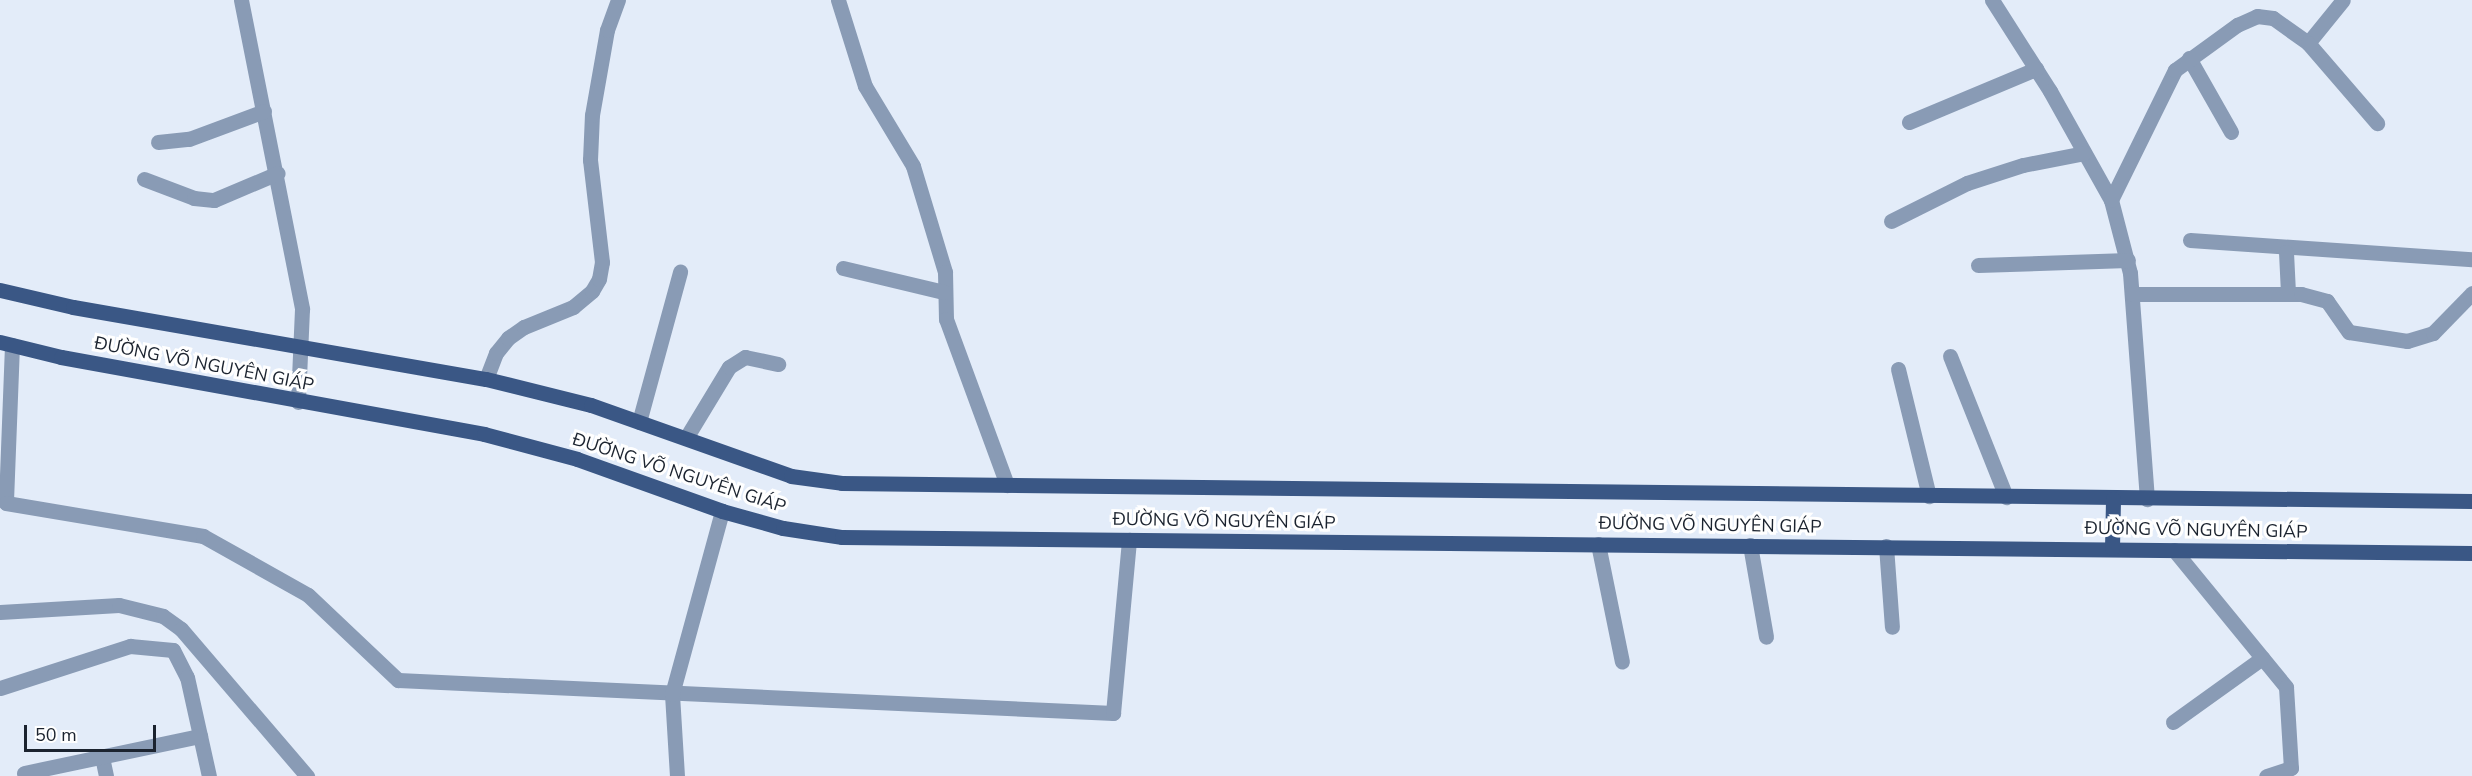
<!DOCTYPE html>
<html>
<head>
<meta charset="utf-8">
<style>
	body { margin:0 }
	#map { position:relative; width:2472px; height:776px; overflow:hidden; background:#e3ecf9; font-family:"Nunito Sans",sans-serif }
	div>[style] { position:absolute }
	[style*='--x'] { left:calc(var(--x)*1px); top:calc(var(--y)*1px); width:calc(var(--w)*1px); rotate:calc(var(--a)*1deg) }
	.minor>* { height:15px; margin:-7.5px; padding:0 7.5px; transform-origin:7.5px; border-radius:7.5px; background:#899bb5 }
	.major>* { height:15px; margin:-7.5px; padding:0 7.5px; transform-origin:7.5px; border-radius:7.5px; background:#3a5785 }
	span { translate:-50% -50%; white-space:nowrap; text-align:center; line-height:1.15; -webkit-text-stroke:6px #fff; paint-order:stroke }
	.street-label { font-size:18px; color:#1b232f }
	.scale { position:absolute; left:24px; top:725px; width:132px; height:27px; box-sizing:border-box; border:3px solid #1b232f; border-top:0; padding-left:8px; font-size:18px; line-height:21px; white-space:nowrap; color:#1b232f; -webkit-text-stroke:4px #fff; paint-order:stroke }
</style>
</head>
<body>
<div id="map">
	<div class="minor">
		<i style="--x:241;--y:0;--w:315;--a:78.8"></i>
		<i style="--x:302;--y:309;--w:93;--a:92.5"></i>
		<i style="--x:838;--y:0;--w:90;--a:72.6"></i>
		<i style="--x:865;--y:86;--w:93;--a:59"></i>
		<i style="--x:913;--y:166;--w:111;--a:73.2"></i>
		<i style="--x:945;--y:272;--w:47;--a:88.8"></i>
		<i style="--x:946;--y:319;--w:177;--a:69.8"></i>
		<i style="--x:1992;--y:0;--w:108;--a:57.5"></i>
		<i style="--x:2050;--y:91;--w:125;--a:60.8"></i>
		<i style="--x:2111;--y:200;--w:75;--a:75.4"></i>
		<i style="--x:2130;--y:273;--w:227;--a:85.7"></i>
		<i style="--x:2308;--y:43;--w:55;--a:-50.9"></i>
		<i style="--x:2189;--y:58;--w:85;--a:60.4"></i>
		<i style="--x:1909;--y:122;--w:138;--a:-22.7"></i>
		<i style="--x:158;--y:142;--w:31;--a:-6"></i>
		<i style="--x:189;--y:139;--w:80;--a:-20.5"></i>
		<i style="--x:144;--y:179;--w:53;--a:20.8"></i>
		<i style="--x:194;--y:198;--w:20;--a:6"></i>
		<i style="--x:214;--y:200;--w:69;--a:-22.9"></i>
		<i style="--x:2111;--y:200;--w:145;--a:-63.8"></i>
		<i style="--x:2175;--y:70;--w:77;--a:-36"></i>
		<i style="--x:2237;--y:25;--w:22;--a:-24"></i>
		<i style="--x:2257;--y:16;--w:16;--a:7"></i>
		<i style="--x:2273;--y:18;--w:43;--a:35.5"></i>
		<i style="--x:2308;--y:43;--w:106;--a:49.2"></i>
		<i style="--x:1891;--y:221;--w:85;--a:-26.6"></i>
		<i style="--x:1967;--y:183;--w:59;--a:-17.8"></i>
		<i style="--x:2023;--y:165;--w:62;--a:-11.1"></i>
		<i style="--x:2190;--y:240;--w:283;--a:3.9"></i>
		<i style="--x:2286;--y:252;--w:41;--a:87.2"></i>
		<i style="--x:1978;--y:265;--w:150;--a:-1.9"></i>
		<i style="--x:843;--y:268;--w:104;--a:13.4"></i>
		<i style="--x:2132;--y:294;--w:169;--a:0"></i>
		<i style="--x:2301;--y:294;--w:27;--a:15"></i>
		<i style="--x:2327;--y:301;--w:38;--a:55"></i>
		<i style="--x:2349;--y:332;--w:59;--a:8.8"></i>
		<i style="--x:2407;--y:341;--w:27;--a:-17"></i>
		<i style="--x:2433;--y:333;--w:56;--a:-45.7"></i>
		<i style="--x:12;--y:345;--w:158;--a:92.2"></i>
		<i style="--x:6;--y:503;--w:200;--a:9.5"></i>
		<i style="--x:203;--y:536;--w:120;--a:29.3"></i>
		<i style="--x:308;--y:595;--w:124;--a:43.4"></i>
		<i style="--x:398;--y:680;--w:716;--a:2.64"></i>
		<i style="--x:1113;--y:713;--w:174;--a:-84.7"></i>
		<i style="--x:1950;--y:356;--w:152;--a:68.3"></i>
		<i style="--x:1898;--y:369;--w:131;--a:76.3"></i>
		<i style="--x:486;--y:379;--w:28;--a:-69"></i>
		<i style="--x:496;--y:353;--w:19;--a:-51"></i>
		<i style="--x:508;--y:338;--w:19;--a:-35"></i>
		<i style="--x:524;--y:327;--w:53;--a:-22.2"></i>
		<i style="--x:573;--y:307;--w:25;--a:-40"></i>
		<i style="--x:592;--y:291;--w:14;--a:-60"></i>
		<i style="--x:599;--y:279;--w:17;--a:-80"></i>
		<i style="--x:602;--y:262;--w:103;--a:-96.7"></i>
		<i style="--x:590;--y:160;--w:45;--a:-87.5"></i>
		<i style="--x:592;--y:115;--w:86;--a:-80"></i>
		<i style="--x:607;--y:30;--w:32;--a:-70"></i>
		<i style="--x:639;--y:422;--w:156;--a:-74.7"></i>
		<i style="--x:686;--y:438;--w:83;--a:-58.8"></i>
		<i style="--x:729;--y:367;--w:19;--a:-32"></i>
		<i style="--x:745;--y:357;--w:34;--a:12"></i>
		<i style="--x:1598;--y:544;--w:120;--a:78.5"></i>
		<i style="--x:1750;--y:545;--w:93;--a:80.1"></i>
		<i style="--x:1886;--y:546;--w:81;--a:85.8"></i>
		<i style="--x:2174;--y:550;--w:177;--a:50.7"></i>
		<i style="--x:2286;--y:687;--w:81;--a:86.5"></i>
		<i style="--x:2291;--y:768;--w:26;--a:162"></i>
		<i style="--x:0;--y:612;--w:119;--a:-3.4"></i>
		<i style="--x:119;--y:605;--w:45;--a:14"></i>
		<i style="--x:163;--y:616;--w:22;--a:36"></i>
		<i style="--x:181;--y:629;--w:194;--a:49.4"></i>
		<i style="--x:0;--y:688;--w:137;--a:-17.9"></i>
		<i style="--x:130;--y:646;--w:43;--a:5.3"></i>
		<i style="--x:173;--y:650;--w:30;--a:63"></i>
		<i style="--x:187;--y:677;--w:101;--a:77.5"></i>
		<i style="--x:2173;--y:722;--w:110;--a:-35.7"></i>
		<i style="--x:102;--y:757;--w:19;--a:78"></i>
		<i style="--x:24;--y:773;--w:180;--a:-11.9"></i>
		<i style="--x:677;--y:776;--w:82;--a:-93.5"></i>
		<i style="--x:672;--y:694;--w:190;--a:-74.7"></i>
	</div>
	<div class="major">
		<i style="--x:0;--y:290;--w:75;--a:13.1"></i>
		<i style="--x:73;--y:307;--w:419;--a:9.9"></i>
		<i style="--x:486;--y:379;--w:108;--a:13.9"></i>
		<i style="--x:591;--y:405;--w:212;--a:19.5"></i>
		<i style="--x:791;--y:476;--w:51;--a:7.8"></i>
		<i style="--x:842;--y:483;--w:1630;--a:0.63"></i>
		<i style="--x:0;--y:342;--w:63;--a:13.8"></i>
		<i style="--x:61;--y:357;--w:430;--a:10.3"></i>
		<i style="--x:484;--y:434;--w:96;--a:15"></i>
		<i style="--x:577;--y:459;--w:154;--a:19.7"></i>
		<i style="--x:722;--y:511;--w:63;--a:15.6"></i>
		<i style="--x:783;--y:528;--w:60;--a:8.7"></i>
		<i style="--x:842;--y:537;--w:1630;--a:0.56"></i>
		<i style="--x:2112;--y:548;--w:49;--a:-88.8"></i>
	</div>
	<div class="street-label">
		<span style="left:204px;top:364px;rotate:11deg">ĐƯỜNG VÕ NGUYÊN GIÁP</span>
		<span style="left:679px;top:473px;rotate:18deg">ĐƯỜNG VÕ NGUYÊN GIÁP</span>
		<span style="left:1224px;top:521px;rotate:1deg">ĐƯỜNG VÕ NGUYÊN GIÁP</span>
		<span style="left:1710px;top:525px;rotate:1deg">ĐƯỜNG VÕ NGUYÊN GIÁP</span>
		<span style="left:2196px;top:530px;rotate:1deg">ĐƯỜNG VÕ NGUYÊN GIÁP</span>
	</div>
	<div class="scale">50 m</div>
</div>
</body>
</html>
